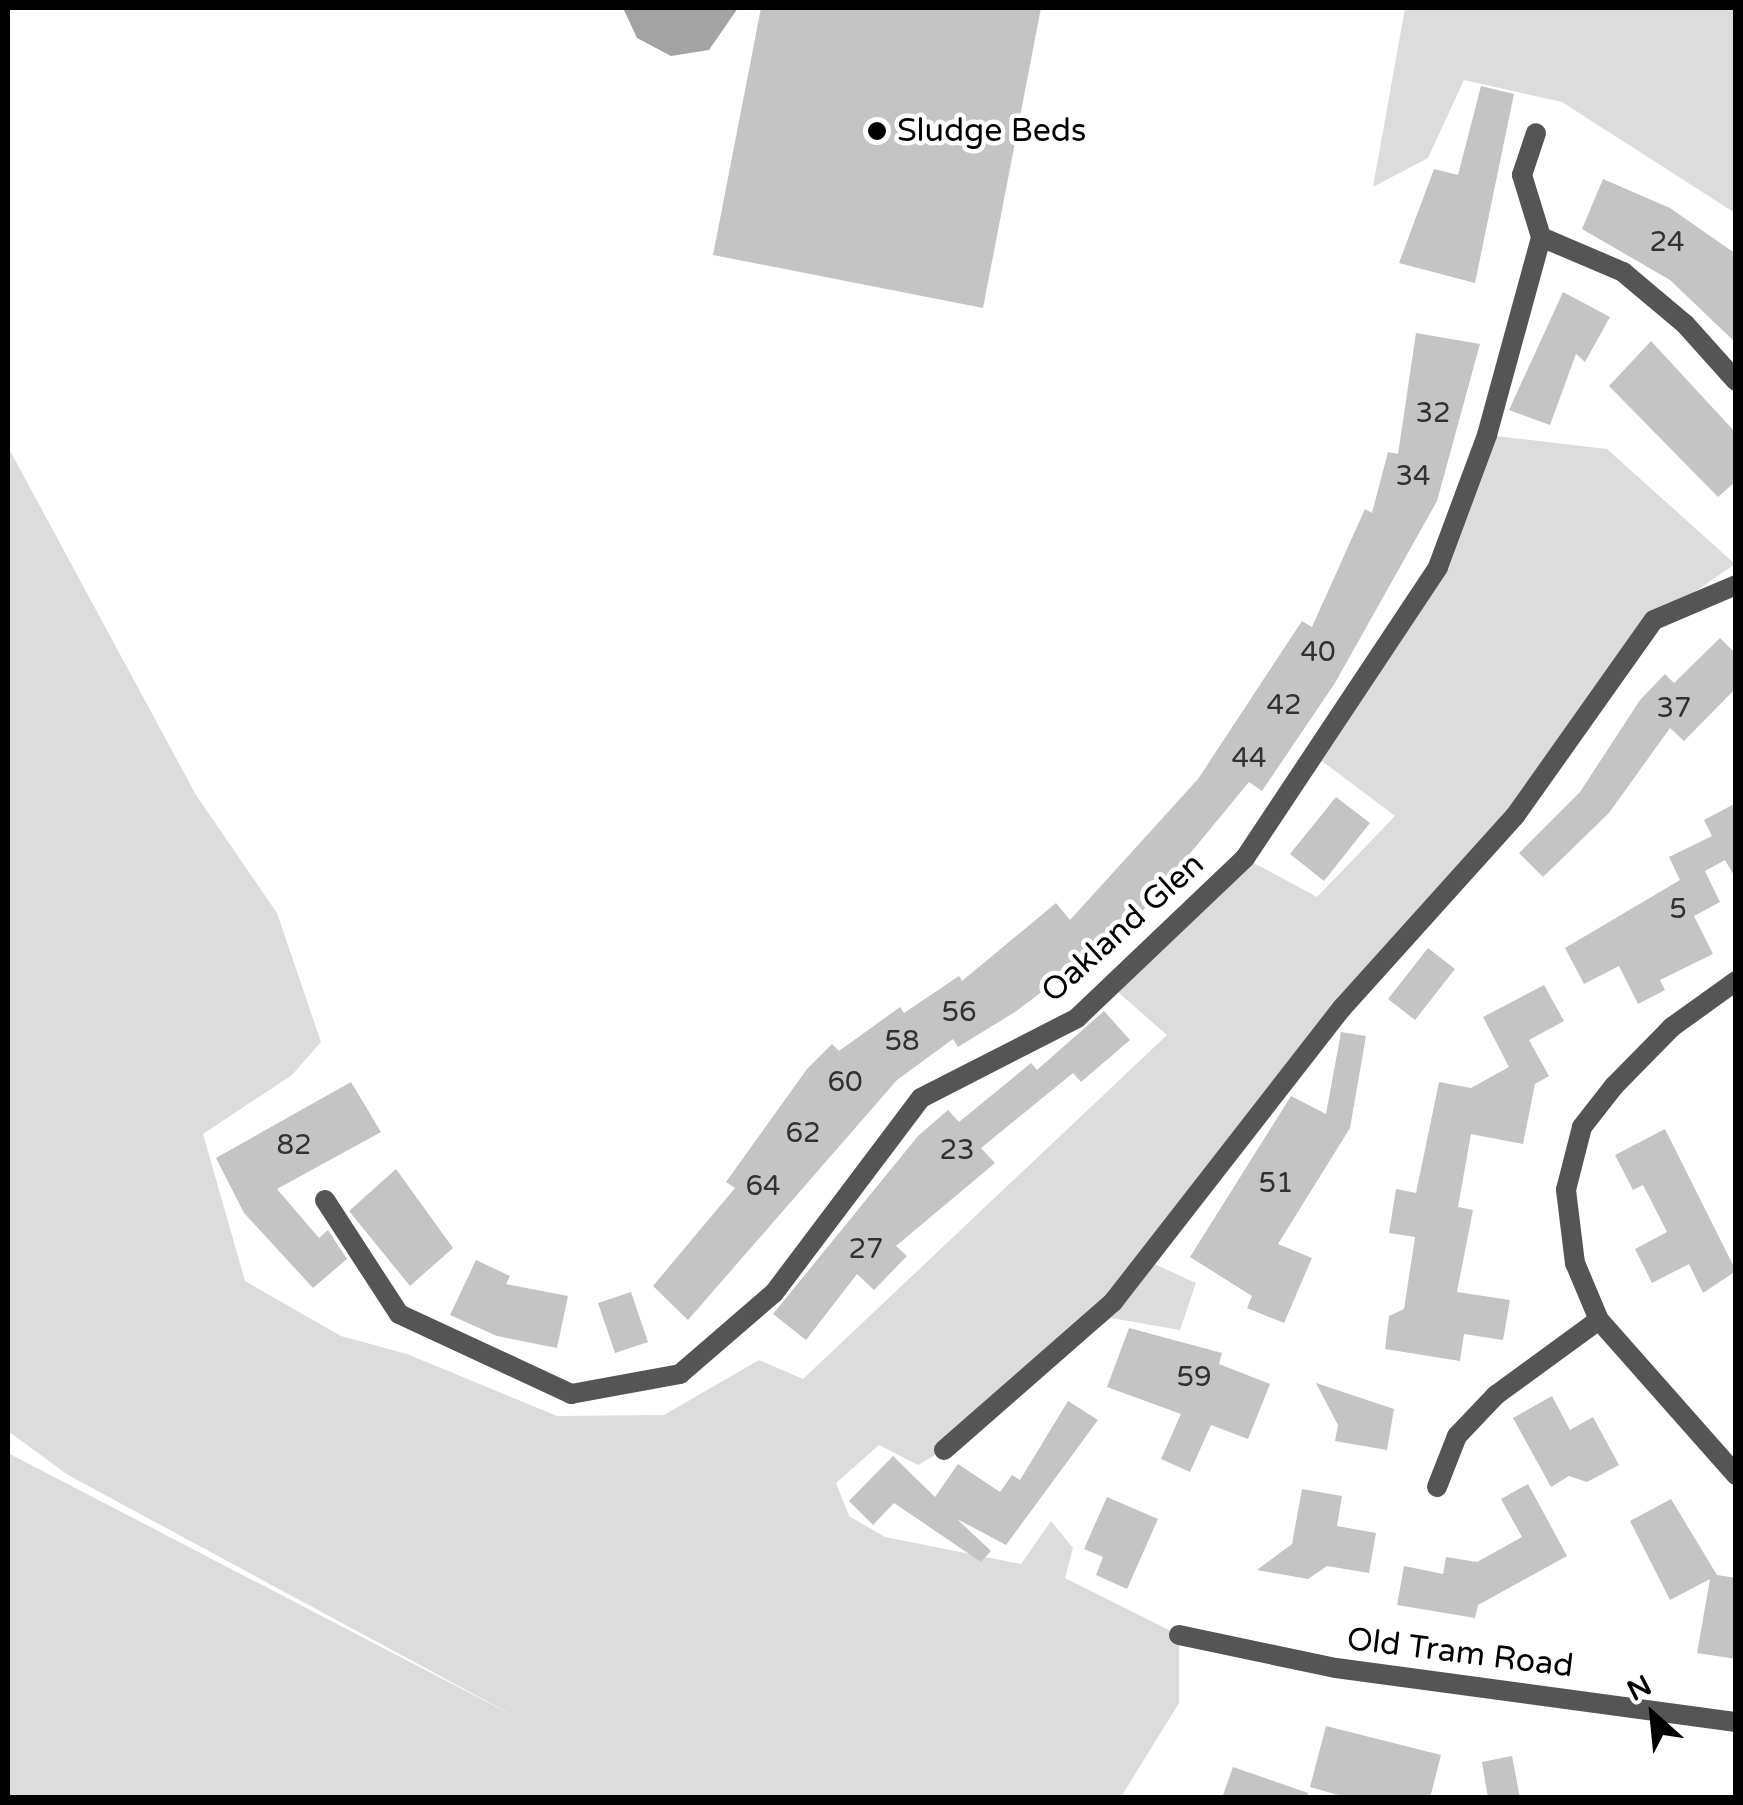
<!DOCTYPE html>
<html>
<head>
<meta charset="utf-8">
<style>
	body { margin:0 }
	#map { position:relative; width:1743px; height:1805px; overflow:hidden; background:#fff; font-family:"Varela Round",sans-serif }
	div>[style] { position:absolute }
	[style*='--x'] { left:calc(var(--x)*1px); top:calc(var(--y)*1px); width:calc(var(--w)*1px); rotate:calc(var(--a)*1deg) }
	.green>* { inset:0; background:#dcdcdc }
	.water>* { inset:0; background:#a3a3a3 }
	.building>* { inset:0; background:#c4c4c4 }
	.street>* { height:20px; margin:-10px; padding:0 10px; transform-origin:10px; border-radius:10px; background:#555 }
	.dots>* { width:28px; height:28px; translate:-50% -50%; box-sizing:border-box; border:5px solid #fff; border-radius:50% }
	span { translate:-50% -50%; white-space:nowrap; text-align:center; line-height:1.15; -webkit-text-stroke:9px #fff; paint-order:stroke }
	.number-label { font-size:28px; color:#313131 }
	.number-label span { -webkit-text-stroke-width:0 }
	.poi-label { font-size:32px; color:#000 }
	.left { translate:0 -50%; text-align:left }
	.street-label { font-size:32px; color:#000 }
	.frame { position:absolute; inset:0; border:10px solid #000; pointer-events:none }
	.north { position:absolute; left:1603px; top:1665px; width:100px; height:100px; -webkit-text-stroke:8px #fff; paint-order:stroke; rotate:333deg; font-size:28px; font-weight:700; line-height:40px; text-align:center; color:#000 }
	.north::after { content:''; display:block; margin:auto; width:35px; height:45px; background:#000; clip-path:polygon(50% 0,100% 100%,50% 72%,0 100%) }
</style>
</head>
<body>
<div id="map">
	<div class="green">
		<i style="clip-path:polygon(1405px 8px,1735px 8px,1735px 213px,1562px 102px,1464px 80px,1428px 158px,1373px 187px)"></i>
		<i style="clip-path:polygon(1487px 435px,1607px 449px,1735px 564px,1654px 620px,1590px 718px,1342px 1008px,1148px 1261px,1196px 1283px,1180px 1330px,1111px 1318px,944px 1450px,918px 1465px,879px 1445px,836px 1483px,849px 1516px,885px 1537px,1021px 1564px,1051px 1521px,1073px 1548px,1065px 1578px,1179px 1635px,1179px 1703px,1121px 1797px,8px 1797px,8px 1453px,516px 1717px,68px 1475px,8px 1431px,8px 447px,196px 795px,277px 913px,321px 1042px,292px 1075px,203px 1134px,245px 1281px,341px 1336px,407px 1354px,557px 1416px,664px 1415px,759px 1360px,803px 1379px,1167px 1035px,1111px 986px,1245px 858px,1317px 897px,1395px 816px,1314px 755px,1438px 567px)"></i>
	</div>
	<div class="water">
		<i style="clip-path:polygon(623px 8px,738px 8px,709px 50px,671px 56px,637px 38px)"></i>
	</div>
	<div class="building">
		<i style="clip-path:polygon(761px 8px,1041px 8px,983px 308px,713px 255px)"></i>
		<i style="clip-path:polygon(1481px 86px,1514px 94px,1475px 283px,1399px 263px,1434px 169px,1458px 175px)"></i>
		<i style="clip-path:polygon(1603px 179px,1670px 208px,1736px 254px,1736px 343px,1670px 280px,1582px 229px)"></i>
		<i style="clip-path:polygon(1563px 292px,1610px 317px,1585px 362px,1576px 354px,1550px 425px,1509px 410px)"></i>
		<i style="clip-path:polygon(1416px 333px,1480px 344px,1437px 501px,1335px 683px,1262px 791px,1249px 782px,1131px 925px,1015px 1012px,958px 1047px,953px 1039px,897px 1080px,688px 1320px,653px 1286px,735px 1188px,726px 1182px,807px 1069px,832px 1044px,839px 1051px,900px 1007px,904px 1013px,959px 976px,962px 981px,1056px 903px,1070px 920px,1198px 779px,1302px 621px,1312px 627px,1365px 509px,1372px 513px,1388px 452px,1398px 454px)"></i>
		<i style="clip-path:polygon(1651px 341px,1736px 433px,1736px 481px,1718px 497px,1609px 386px)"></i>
		<i style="clip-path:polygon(1720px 638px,1736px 654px,1736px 688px,1684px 741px,1670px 728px,1609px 813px,1543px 877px,1519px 853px,1580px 792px,1640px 700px,1665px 674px,1674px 683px)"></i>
		<i style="clip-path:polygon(1336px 797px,1370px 823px,1324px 881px,1290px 854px)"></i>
		<i style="clip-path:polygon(1736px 803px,1736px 879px,1725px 860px,1705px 871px,1720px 902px,1694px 916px,1713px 954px,1660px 980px,1665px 990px,1638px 1004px,1619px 966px,1584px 984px,1565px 948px,1680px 880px,1669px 857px,1712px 836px,1704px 820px)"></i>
		<i style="clip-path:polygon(1428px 948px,1455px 969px,1415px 1020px,1388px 999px)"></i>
		<i style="clip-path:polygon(1544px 985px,1564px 1021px,1529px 1040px,1549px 1076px,1535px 1084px,1523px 1144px,1471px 1134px,1458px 1207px,1473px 1210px,1457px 1292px,1510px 1300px,1503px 1340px,1464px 1334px,1460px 1361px,1385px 1349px,1389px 1316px,1404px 1309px,1415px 1237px,1389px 1233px,1396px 1189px,1416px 1193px,1439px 1082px,1471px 1088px,1509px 1067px,1483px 1017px)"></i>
		<i style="clip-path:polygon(1104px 1011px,1130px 1040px,1081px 1082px,1073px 1073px,981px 1148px,995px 1163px,896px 1246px,907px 1256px,874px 1290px,857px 1274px,806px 1340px,773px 1314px,918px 1136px,948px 1110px,959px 1122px,1031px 1063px,1037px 1070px)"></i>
		<i style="clip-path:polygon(1341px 1032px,1366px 1036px,1350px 1128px,1278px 1244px,1312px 1258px,1284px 1323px,1247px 1308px,1252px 1296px,1190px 1257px,1291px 1096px,1326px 1114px)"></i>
		<i style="clip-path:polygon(351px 1082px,381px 1132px,277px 1189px,319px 1238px,328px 1230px,347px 1259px,313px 1288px,244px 1213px,216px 1158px)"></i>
		<i style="clip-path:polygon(1665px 1129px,1736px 1271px,1703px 1293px,1689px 1264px,1652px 1283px,1635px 1249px,1667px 1232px,1643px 1185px,1633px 1190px,1615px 1155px)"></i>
		<i style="clip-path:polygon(396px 1169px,453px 1248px,410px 1286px,349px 1211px)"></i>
		<i style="clip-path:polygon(476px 1260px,510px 1276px,506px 1284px,568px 1296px,557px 1348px,497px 1336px,450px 1315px)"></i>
		<i style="clip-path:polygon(631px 1292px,648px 1342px,615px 1353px,598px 1303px)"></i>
		<i style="clip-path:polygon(1129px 1328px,1222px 1353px,1219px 1364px,1270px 1384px,1248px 1439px,1211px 1425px,1190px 1472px,1161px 1459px,1181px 1414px,1107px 1387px)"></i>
		<i style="clip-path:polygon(1316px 1383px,1394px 1409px,1387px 1450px,1335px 1441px,1338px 1425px)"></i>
		<i style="clip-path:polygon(1552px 1396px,1570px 1430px,1593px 1417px,1619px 1465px,1587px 1482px,1569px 1476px,1551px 1487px,1513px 1418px)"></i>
		<i style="clip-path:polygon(1068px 1401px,1098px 1420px,1006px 1545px,957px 1519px,991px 1551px,981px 1562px,894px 1503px,873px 1525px,849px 1501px,893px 1456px,935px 1497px,958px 1464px,1000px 1492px,1012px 1475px,1020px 1480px)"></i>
		<i style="clip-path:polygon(1528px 1484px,1567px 1556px,1478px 1605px,1475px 1618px,1397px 1605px,1404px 1566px,1443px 1574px,1446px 1557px,1477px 1562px,1522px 1537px,1501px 1499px)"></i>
		<i style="clip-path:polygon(1302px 1489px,1342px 1496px,1337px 1526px,1376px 1533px,1369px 1573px,1327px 1566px,1308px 1579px,1257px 1570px,1292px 1544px)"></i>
		<i style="clip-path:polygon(1107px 1497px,1158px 1519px,1127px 1589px,1096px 1575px,1103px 1557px,1084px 1549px)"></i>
		<i style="clip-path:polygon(1671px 1499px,1717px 1575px,1736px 1578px,1736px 1659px,1697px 1653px,1710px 1579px,1670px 1600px,1630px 1521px)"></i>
		<i style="clip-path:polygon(1326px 1726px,1441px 1755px,1430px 1798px,1349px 1798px,1310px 1787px)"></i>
		<i style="clip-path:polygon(1512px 1756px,1520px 1798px,1488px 1798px,1482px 1762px)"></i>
		<i style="clip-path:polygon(1233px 1767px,1308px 1793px,1307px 1798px,1222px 1798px)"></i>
	</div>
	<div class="street">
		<i style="--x:1541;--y:237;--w:89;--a:23.1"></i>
		<i style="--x:1623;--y:272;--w:81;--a:40"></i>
		<i style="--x:1685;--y:324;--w:76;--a:48.2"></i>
		<i style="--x:1736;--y:981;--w:79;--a:144.3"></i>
		<i style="--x:1672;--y:1027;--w:83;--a:134.5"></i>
		<i style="--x:1614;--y:1086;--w:52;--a:128"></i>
		<i style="--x:1582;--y:1127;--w:65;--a:104.3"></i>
		<i style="--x:1566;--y:1190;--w:74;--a:83"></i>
		<i style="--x:1575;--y:1263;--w:62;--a:67.2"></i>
		<i style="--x:1599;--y:1320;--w:207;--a:48.5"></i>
		<i style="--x:325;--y:1200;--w:136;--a:57"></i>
		<i style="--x:399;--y:1314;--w:190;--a:24.9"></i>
		<i style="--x:571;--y:1394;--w:111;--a:-10.4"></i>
		<i style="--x:680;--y:1374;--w:124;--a:-40.8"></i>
		<i style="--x:774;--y:1293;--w:244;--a:-53"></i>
		<i style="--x:921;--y:1098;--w:175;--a:-27.1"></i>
		<i style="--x:1077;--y:1018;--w:232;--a:-43.6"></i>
		<i style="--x:1245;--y:858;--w:349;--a:-56.4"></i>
		<i style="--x:1438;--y:567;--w:141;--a:-69.6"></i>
		<i style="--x:1487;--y:435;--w:205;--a:-74.7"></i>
		<i style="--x:1541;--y:237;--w:65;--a:-107"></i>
		<i style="--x:1522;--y:175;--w:44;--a:-71.6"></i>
		<i style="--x:944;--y:1450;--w:225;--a:-41.2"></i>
		<i style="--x:1113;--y:1302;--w:373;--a:-52.1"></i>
		<i style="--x:1342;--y:1008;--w:258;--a:-48"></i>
		<i style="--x:1515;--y:816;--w:240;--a:-54.7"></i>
		<i style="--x:1654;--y:620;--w:89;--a:-23.1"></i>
		<i style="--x:1437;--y:1487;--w:55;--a:-68.6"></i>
		<i style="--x:1457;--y:1436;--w:57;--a:-46.4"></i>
		<i style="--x:1496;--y:1395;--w:127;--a:-36.1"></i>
		<i style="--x:1179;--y:1635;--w:160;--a:11.9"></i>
		<i style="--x:1336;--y:1668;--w:404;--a:7.7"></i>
	</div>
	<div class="dots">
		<i style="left:877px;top:131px;background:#000"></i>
	</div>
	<div class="number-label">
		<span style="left:1667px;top:242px">24</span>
		<span style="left:1433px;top:413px">32</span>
		<span style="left:1413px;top:476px">34</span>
		<span style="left:1318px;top:652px">40</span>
		<span style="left:1284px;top:705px">42</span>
		<span style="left:1674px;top:708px">37</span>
		<span style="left:1249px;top:758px">44</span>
		<span style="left:1678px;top:909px">5</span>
		<span style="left:959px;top:1012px">56</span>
		<span style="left:902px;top:1041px">58</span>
		<span style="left:845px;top:1082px">60</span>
		<span style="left:803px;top:1133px">62</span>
		<span style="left:294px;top:1145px">82</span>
		<span style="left:957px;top:1150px">23</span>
		<span style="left:1276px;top:1183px">51</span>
		<span style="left:763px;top:1186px">64</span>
		<span style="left:866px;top:1249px">27</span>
		<span style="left:1194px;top:1377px">59</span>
	</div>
	<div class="poi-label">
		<span class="left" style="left:897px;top:131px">Sludge Beds</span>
	</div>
	<div class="street-label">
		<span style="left:1123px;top:928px;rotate:-42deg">Oakland Glen</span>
		<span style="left:1460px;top:1653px;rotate:7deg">Old Tram Road</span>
	</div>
	<div class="frame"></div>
	<div class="north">N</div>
</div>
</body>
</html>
